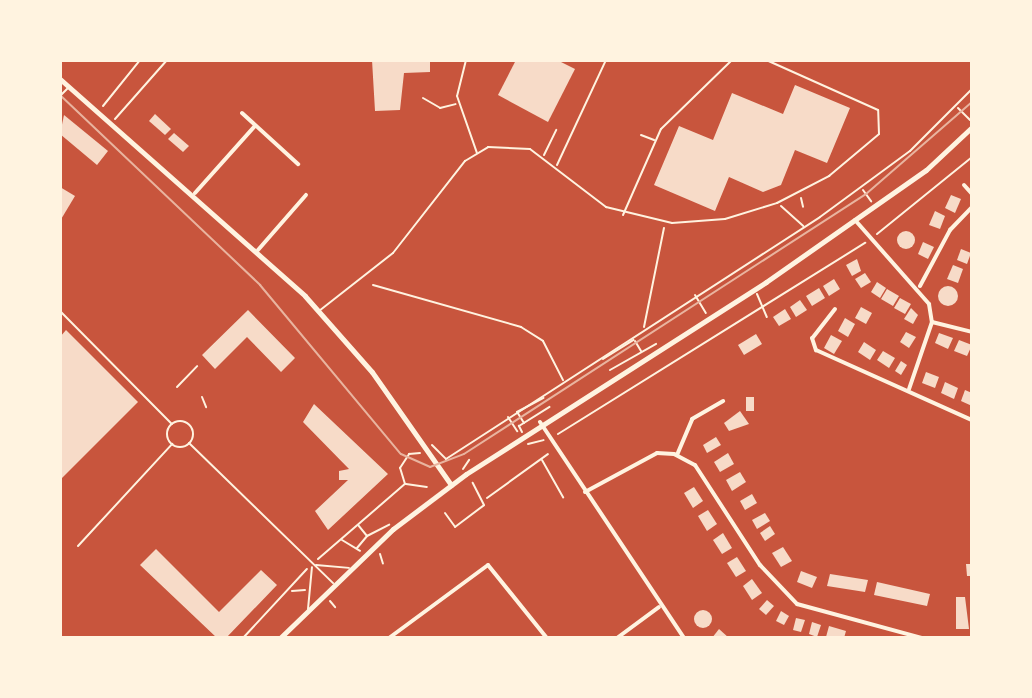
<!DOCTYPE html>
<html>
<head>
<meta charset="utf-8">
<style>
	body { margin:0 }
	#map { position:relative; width:1032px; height:698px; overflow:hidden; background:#c8553d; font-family:Jost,sans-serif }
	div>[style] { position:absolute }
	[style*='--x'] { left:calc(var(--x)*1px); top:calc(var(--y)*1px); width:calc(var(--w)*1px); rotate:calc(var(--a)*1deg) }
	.building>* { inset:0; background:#f7dbc8 }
	.round { border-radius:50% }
	.path>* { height:2px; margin:-1px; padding:0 1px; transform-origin:1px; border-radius:1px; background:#fff3e0 }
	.service>* { height:2px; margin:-1px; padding:0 1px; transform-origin:1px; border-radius:1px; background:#fff3e0 }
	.service>.ring { margin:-1px; padding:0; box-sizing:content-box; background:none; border:2px solid #fff3e0; border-radius:50% }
	.minor>* { height:4px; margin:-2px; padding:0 2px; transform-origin:2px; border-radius:2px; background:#fff3e0 }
	.tertiary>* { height:5px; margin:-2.5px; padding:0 2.5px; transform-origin:2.5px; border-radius:2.5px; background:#fff3e0 }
	.tram>* { height:2px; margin:-1px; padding:0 1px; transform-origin:1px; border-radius:1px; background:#e9b49f }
	span { translate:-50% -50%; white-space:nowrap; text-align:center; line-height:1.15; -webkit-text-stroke:6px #fff3e0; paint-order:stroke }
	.frame { position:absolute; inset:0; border:62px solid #fff3e0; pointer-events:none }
</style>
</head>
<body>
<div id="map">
	<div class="building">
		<i style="clip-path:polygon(372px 60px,430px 60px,430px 72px,404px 73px,400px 110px,375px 111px)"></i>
		<i style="clip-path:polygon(516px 60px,557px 60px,575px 69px,548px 122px,498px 95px)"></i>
		<i style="clip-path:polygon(795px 85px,850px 108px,827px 163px,795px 150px,781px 185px,763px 192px,729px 177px,715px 211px,654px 185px,679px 126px,713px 140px,732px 93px,783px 114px)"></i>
		<i style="clip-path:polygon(155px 114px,171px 129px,165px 135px,149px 121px)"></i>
		<i style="clip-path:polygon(64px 115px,108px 151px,97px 165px,60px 134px)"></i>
		<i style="clip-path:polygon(174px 133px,189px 146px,183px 152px,168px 139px)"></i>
		<i style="clip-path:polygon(60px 187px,75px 196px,60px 221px)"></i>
		<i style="clip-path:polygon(951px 195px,961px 199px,955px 213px,945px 208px)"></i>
		<i style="clip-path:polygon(935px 211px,945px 216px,940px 229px,929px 225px)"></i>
		<i class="round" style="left:897px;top:231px;width:18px;height:18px"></i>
		<i style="clip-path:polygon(923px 242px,934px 247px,928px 259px,918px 254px)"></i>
		<i style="clip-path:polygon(961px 249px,971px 253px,967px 264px,957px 260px)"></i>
		<i style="clip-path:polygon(857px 259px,861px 271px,852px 276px,846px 265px)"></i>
		<i style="clip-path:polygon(953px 265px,963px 269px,958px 283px,947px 279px)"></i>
		<i style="clip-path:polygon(865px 273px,871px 282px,861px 288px,855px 279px)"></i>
		<i style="clip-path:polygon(834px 279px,840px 289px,829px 296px,823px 286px)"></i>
		<i style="clip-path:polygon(877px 282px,886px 288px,880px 298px,871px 292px)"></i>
		<i class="round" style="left:938px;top:286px;width:20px;height:20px"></i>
		<i style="clip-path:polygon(819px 288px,825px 298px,812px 306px,806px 296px)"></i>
		<i style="clip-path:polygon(887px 289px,899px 296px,893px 306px,881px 299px)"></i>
		<i style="clip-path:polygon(900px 298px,911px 304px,905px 314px,894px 308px)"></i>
		<i style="clip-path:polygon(800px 300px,807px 310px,796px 317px,790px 307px)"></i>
		<i style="clip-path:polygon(861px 307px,872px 313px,866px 324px,855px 318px)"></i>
		<i style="clip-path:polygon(911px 308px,918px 315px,913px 324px,904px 319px)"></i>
		<i style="clip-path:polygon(785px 309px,791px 319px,779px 326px,773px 317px)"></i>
		<i style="clip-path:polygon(248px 310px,295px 358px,281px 372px,247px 337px,215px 369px,202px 355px)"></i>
		<i style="clip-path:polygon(845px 318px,855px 324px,848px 337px,838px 331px)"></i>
		<i style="clip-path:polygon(66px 330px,138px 402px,60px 480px,60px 337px)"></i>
		<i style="clip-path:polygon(906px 332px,916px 337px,909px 348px,900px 342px)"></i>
		<i style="clip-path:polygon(939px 333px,953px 338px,948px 349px,935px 343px)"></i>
		<i style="clip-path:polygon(756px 334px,762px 344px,744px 355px,738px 345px)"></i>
		<i style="clip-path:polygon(831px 335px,842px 341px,834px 354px,824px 348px)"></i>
		<i style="clip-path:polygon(959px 340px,972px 345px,967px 356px,954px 351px)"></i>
		<i style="clip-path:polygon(864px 342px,876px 350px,870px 360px,858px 352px)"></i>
		<i style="clip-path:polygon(883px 351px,895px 358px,889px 368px,877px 360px)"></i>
		<i style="clip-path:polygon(901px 361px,907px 365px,901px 375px,895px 371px)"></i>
		<i style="clip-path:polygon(926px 372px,939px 377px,935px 388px,922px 383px)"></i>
		<i style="clip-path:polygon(945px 382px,958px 388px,954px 399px,941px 393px)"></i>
		<i style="clip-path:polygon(965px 390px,972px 393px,972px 406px,961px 401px)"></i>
		<i style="clip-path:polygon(746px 397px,754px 397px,754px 411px,746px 411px)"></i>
		<i style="clip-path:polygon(314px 404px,388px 474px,328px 530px,315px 511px,348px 480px,339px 480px,339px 471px,349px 469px,303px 422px)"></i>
		<i style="clip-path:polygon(740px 411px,749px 424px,729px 431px,724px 423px)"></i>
		<i style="clip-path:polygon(716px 437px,721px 445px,707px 453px,703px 445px)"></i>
		<i style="clip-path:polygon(728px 453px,734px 464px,720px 472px,714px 462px)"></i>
		<i style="clip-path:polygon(740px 472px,746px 482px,732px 491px,726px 480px)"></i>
		<i style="clip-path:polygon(694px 487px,703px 501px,693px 508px,684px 493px)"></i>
		<i style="clip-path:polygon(752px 494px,757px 503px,745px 510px,740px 501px)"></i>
		<i style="clip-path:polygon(708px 510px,717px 524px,707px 531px,698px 516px)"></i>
		<i style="clip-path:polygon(765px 513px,770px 521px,757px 529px,752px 520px)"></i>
		<i style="clip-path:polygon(770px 526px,775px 534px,765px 541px,760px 533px)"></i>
		<i style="clip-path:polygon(723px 533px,732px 548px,722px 554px,713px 540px)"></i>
		<i style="clip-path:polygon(783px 547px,792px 561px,781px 567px,772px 553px)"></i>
		<i style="clip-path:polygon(156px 549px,219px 612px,261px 570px,277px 585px,226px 638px,217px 638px,140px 565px)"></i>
		<i style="clip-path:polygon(737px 557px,746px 571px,736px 577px,727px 563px)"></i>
		<i style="clip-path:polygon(966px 564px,972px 564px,972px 576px,967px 576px)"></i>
		<i style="clip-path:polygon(801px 571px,817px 577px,812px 588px,797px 582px)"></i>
		<i style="clip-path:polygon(830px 574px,868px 580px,865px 592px,827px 586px)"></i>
		<i style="clip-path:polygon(752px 579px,762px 593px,752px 600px,743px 586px)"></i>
		<i style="clip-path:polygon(877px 582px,930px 594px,927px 606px,874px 595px)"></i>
		<i style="clip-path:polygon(956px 597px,965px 597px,969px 629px,956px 629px)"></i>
		<i style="clip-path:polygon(767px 600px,774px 606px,766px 615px,759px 609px)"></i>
		<i class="round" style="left:694px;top:610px;width:18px;height:18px"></i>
		<i style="clip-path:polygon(781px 611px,789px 616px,784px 625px,776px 621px)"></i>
		<i style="clip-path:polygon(796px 618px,805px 620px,801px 632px,793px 630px)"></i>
		<i style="clip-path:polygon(812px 622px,821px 625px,817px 637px,809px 634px)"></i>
		<i style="clip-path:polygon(829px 626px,846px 631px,844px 638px,826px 637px)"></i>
		<i style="clip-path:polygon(719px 629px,729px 638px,712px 638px)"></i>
	</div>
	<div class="path">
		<i style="--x:103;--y:106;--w:59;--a:-51.2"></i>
		<i style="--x:958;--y:108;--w:17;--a:45"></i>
		<i style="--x:115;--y:119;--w:79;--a:-48.6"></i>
		<i style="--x:557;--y:165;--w:116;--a:-65"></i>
		<i style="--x:863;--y:190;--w:14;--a:54"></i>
		<i style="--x:801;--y:198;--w:9;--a:77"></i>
		<i style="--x:781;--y:206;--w:30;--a:42"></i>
		<i style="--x:877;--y:234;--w:122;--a:-39"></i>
		<i style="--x:373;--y:285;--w:154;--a:15.8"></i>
		<i style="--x:521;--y:327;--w:26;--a:32"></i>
		<i style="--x:543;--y:341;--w:44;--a:62.9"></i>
		<i style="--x:757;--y:294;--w:25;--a:67"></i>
		<i style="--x:695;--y:295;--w:21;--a:59"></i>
		<i style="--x:644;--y:327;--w:101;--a:-78.6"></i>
		<i style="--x:635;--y:341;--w:12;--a:59"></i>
		<i style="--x:603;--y:359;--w:36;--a:-32"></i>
		<i style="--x:610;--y:370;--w:53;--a:-29.5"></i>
		<i style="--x:508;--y:417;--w:17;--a:57"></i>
		<i style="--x:524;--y:423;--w:13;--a:-122"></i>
		<i style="--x:517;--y:412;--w:30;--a:-28"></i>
		<i style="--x:522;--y:432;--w:7;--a:-117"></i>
		<i style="--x:519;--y:426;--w:36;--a:-32"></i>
		<i style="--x:558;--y:434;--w:362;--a:-31.9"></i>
		<i style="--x:528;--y:444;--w:16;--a:-14"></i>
		<i style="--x:432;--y:445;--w:20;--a:45"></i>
		<i style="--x:446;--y:459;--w:445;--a:-32.9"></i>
		<i style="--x:820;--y:217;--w:112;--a:-36.3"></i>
		<i style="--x:910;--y:151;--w:88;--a:-45"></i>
		<i style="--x:542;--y:460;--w:43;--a:60.4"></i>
		<i style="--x:463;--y:469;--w:11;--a:-56"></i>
		<i style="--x:406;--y:484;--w:21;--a:8"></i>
		<i style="--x:487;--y:498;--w:75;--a:-35.8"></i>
		<i style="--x:445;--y:513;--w:17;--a:54"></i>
		<i style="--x:455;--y:527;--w:36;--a:-37"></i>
		<i style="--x:484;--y:505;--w:25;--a:-117"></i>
		<i style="--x:367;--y:536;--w:25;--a:-27"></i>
		<i style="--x:342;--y:540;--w:21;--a:31"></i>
		<i style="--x:357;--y:548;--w:16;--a:-50"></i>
		<i style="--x:367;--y:536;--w:14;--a:-129"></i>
		<i style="--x:380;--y:554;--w:10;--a:73"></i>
		<i style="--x:318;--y:559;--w:115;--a:-40.8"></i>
		<i style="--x:405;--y:484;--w:17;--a:-107"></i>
		<i style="--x:400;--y:468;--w:17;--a:-57"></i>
		<i style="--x:409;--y:454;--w:11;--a:-5"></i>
		<i style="--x:292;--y:591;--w:13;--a:-4"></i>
		<i style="--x:330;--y:601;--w:8;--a:50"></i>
		<i style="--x:308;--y:637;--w:1;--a:45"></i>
		<i style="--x:243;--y:638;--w:94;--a:-47.2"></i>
	</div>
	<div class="service">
		<i style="--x:466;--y:60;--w:37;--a:104"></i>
		<i style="--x:457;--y:96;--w:60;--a:70.7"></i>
		<i style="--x:60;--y:96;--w:13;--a:-45"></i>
		<i style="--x:423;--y:98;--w:20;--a:30"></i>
		<i style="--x:440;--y:108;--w:16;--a:-14"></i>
		<i style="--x:641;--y:135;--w:14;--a:21"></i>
		<i style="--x:544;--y:155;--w:28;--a:-64"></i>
		<i style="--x:623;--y:215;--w:94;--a:-66.2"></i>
		<i style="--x:661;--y:129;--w:99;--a:-44.2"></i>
		<i style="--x:60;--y:311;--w:159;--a:45.3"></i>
		<i style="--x:319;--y:311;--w:94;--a:-38.1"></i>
		<i style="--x:393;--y:253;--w:117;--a:-52"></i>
		<i style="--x:465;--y:161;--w:27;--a:-31"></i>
		<i style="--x:488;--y:147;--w:42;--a:2.7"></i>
		<i style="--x:530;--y:149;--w:96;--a:37.3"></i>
		<i style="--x:606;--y:207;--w:68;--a:13.6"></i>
		<i style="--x:672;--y:223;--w:53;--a:-4.3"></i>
		<i style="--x:725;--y:219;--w:54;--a:-17.1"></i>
		<i style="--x:777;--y:203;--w:59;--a:-27.4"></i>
		<i style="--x:829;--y:176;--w:65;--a:-40"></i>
		<i style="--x:879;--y:134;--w:24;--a:-92"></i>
		<i style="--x:878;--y:110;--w:123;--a:-155.9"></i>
		<i style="--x:177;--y:387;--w:29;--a:-46"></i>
		<i style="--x:202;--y:397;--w:11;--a:68"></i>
		<i class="ring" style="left:167px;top:421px;width:24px;height:24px"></i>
		<i style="--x:189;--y:443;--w:201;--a:44.2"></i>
		<i style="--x:78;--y:546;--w:139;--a:-47.3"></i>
		<i style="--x:316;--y:565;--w:33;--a:5"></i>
		<i style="--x:308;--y:609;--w:42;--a:-84.6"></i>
	</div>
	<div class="minor">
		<i style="--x:242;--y:113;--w:76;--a:42.3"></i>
		<i style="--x:964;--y:185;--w:12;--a:48"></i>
		<i style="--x:195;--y:193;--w:90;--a:-48.2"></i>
		<i style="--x:855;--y:220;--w:112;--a:48.6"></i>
		<i style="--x:929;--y:304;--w:18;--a:81"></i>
		<i style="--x:932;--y:322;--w:71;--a:108.9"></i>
		<i style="--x:258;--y:250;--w:73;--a:-48.9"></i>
		<i style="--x:920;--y:286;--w:64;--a:-61.8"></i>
		<i style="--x:950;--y:230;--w:32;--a:-46"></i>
		<i style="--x:835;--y:309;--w:37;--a:128"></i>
		<i style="--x:812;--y:338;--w:13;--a:72"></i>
		<i style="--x:816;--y:350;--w:171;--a:24.2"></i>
		<i style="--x:932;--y:322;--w:41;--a:14"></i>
		<i style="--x:540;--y:422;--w:260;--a:56.3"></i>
		<i style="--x:677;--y:455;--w:39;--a:-67"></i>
		<i style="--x:692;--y:419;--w:36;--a:-30"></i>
		<i style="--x:585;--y:492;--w:82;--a:-28.4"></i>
		<i style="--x:657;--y:453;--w:17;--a:3"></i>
		<i style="--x:674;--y:454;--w:24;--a:28"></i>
		<i style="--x:695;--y:465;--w:119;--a:57"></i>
		<i style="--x:760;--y:565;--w:54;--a:46.5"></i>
		<i style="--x:797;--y:604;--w:130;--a:15.2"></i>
		<i style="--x:389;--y:638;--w:123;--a:-36.4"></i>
		<i style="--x:488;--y:565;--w:94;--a:51.1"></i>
		<i style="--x:617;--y:638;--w:52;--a:-36.4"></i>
	</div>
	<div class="tertiary">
		<i style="--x:60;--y:79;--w:327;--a:41.5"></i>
		<i style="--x:305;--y:296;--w:101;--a:48.6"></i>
		<i style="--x:372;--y:372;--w:138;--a:55"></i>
		<i style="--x:280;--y:638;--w:157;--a:-44"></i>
		<i style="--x:393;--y:529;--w:91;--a:-37"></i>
		<i style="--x:466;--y:474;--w:356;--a:-32.6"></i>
		<i style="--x:766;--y:282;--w:195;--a:-35"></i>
		<i style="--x:926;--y:170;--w:63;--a:-43.1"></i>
	</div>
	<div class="tram">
		<i style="--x:60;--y:95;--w:276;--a:43.5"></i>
		<i style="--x:260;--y:285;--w:220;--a:50.2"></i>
		<i style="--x:401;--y:454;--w:32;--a:24"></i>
		<i style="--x:430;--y:467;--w:36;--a:-21"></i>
		<i style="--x:464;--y:454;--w:479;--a:-32.9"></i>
		<i style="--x:866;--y:194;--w:140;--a:-41"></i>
	</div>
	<div class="frame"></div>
</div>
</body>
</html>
